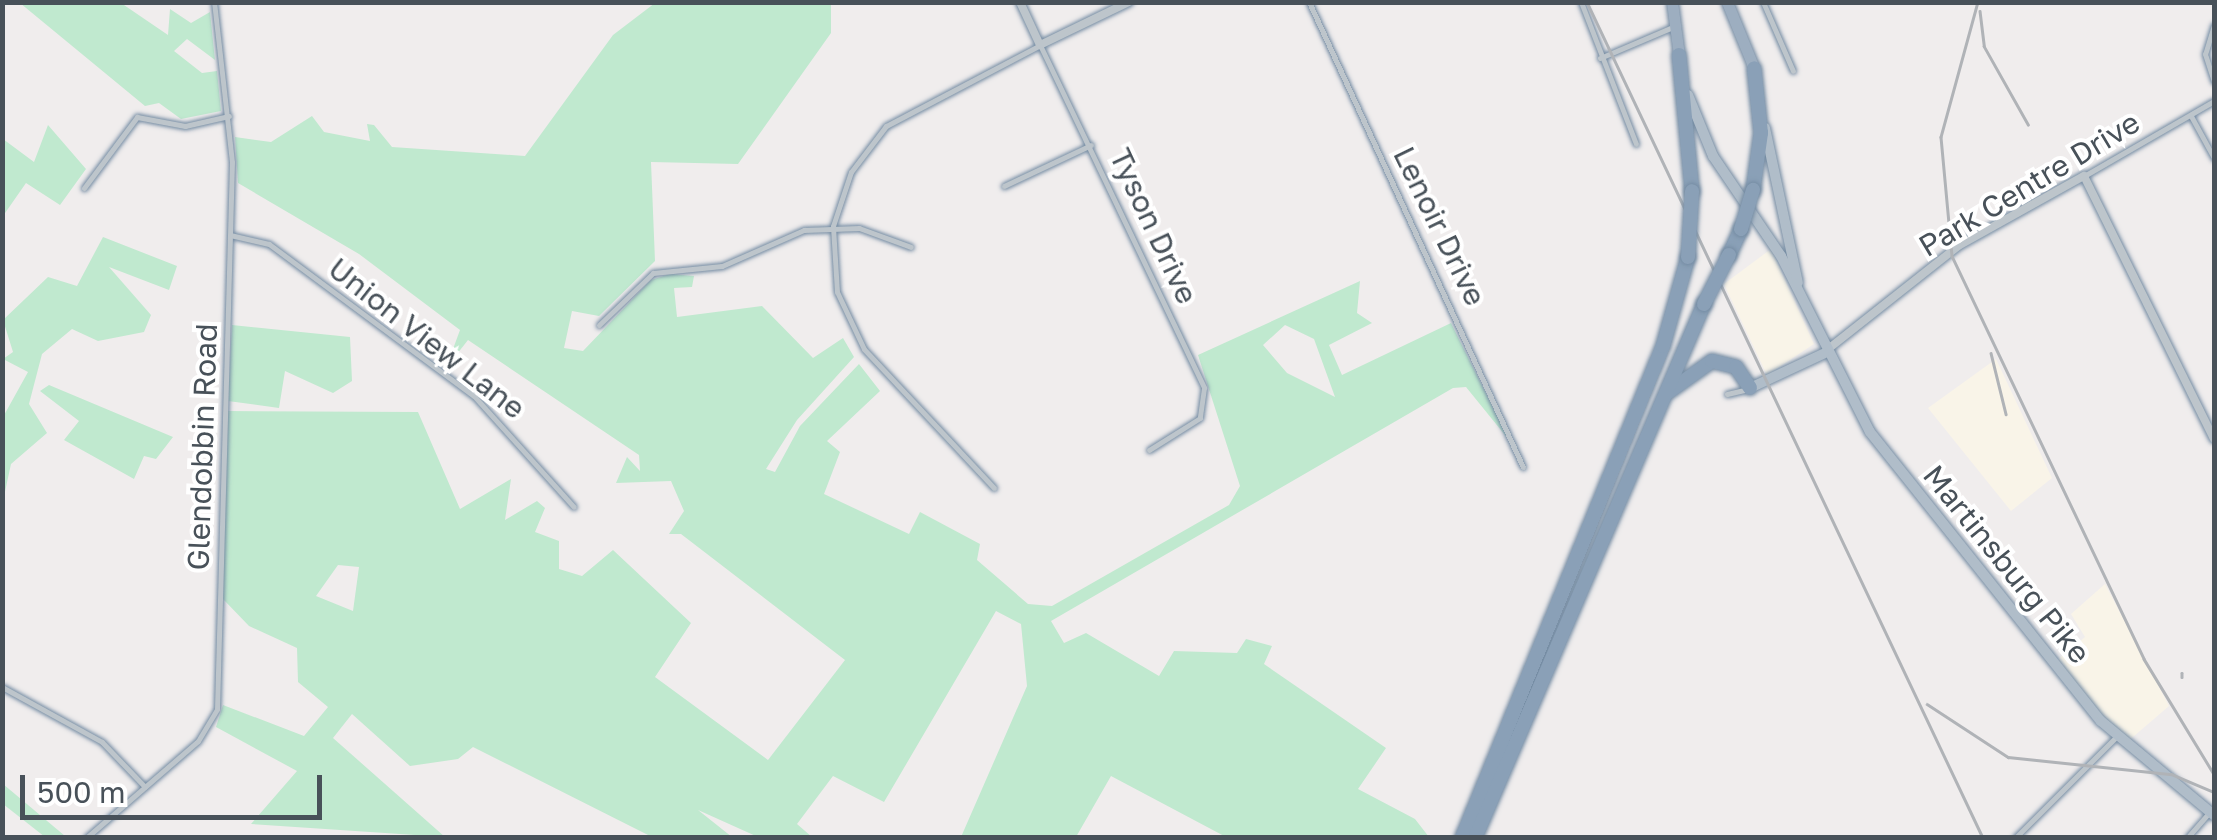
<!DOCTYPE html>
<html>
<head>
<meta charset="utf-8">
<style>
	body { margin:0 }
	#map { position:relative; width:2217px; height:840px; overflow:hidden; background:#f0eded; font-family:"Golos Text",sans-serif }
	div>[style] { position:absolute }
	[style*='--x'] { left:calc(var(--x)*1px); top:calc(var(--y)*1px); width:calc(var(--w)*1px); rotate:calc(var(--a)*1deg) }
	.commercial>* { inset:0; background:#f9f4e8 }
	.green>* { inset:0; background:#c0e9cf }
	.roads { filter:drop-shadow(0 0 2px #758ca3) drop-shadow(0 0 2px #758ca3) }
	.minor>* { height:5px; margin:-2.5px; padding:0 2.5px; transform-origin:2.5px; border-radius:2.5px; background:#bdc5cb }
	.tertiary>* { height:8px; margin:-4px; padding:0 4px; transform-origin:4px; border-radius:4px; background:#bdc5cb }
	.primary>* { height:10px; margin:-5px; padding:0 5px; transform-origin:5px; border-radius:5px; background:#b0bdc9 }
	.trunk>* { height:11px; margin:-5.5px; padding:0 5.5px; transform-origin:5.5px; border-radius:5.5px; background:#9daec0 }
	.motorway>* { height:14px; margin:-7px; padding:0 7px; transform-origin:7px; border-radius:7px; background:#8aa0b7 }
	.rail>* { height:2.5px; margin:-1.25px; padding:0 1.25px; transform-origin:1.25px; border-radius:1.25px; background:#b0b3b7 }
	.bridges { filter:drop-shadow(0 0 2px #758ca3) drop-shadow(0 0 2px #758ca3) }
	.motorway-bridge>* { height:14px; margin:-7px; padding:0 7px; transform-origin:7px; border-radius:7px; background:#8aa0b7 }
	span { translate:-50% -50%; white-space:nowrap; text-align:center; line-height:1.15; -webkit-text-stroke:8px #fff; paint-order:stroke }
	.street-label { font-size:30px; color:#485159 }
	.frame { position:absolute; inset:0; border:5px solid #485159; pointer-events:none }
	.scale { position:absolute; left:20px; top:775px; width:302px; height:45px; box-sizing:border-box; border:5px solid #485159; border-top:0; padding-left:12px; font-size:30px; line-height:35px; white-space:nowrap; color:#485159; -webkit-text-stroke:8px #fff; paint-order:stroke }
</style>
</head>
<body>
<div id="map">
	<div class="commercial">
		<i style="clip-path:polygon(1771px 249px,1814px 344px,1767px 375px,1724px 284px)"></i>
		<i style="clip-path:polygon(1996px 359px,2052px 478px,2011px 511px,1928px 408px)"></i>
		<i style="clip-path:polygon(2105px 584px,2169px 706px,2126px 743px,2057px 660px,2085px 637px,2071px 614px)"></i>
	</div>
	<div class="green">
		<i style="clip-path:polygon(20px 3px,121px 3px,168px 35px,170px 9px,191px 23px,210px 12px,215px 60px,187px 39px,174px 51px,202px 73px,217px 71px,221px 111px,181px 119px,159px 103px,145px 106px)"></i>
		<i style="clip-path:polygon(evenodd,655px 3px,831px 3px,831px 33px,738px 164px,651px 162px,655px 261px,599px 316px,572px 311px,564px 348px,583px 351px,651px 280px,670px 274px,694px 276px,692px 287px,674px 288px,677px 317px,762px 306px,813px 358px,843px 338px,854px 357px,797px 420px,766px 469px,775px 472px,800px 426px,859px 364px,880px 391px,827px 441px,840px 452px,824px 494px,909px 534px,920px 512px,980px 544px,977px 560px,1028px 604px,1052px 606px,1229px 505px,1240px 486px,1198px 355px,1360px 281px,1357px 313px,1372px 323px,1329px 345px,1342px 375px,1451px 323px,1509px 440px,1466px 387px,1453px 388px,1051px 621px,1064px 643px,1086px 633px,1159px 676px,1174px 651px,1237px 653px,1246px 639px,1272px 646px,1264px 664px,1386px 748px,1358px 789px,1415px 819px,1429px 837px,1226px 837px,1111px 776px,1076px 837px,961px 837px,1027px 686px,1021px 624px,996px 611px,884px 802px,833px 776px,797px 824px,812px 837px,758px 837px,698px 810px,732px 837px,652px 837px,473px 747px,458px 759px,410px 766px,352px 714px,333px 738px,445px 837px,251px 824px,297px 771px,216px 727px,223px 705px,304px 736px,328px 707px,298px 682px,297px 648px,249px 626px,223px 599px,226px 411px,418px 412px,460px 509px,511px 479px,505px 520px,537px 501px,545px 508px,535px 532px,559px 541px,559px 569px,582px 576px,613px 550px,691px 623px,655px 677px,768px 760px,845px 660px,681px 534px,669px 534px,684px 511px,671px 481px,616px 483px,627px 457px,640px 471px,639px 455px,468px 340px,446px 368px,460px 330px,359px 254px,238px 183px,235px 137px,271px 142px,312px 116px,324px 132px,370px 141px,367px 124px,374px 125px,392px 147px,525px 156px,613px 35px,655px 3px,1285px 325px,1314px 339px,1335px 397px,1287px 373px,1263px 345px,1285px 325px,655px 3px,338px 565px,359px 567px,353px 611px,316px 596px,338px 565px)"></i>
		<i style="clip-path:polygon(48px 125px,86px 169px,60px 205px,26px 183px,3px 216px,3px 139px,34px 162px)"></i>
		<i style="clip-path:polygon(103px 237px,177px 266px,169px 290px,109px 267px,151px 315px,144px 332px,98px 341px,72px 329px,42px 354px,29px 404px,47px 433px,11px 464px,3px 501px,3px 417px,28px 372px,3px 359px,13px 352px,3px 320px,48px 277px,77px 286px)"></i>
		<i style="clip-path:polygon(232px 325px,350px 337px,352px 381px,333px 393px,285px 371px,279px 408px,228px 401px)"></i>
		<i style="clip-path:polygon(49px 385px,173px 437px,156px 459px,144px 456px,134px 479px,64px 440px,79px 421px,40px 391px)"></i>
		<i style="clip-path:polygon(3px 784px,65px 836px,45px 837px,3px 804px)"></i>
	</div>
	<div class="roads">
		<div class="minor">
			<i style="--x:1309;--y:2;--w:512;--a:65.29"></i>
			<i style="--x:1581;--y:2;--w:152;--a:68.8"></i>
			<i style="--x:1763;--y:2;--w:75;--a:66.5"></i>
			<i style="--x:2214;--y:25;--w:30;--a:107"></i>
			<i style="--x:2205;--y:54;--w:29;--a:72"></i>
			<i style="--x:1600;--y:58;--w:82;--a:-23.1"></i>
			<i style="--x:2191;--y:116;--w:48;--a:61.3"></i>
			<i style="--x:2084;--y:176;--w:150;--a:-30"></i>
			<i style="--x:1004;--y:186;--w:96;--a:-25.2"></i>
			<i style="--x:84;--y:188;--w:89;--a:-53.3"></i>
			<i style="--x:137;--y:117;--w:49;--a:10.6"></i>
			<i style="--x:185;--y:126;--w:45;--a:-12.8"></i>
			<i style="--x:230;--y:235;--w:40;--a:13"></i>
			<i style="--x:269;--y:244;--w:255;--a:36.6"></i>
			<i style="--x:474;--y:396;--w:149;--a:48"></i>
			<i style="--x:599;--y:325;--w:75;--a:-43.9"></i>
			<i style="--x:653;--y:273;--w:69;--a:-5.8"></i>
			<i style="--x:722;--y:266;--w:90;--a:-23.7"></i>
			<i style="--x:804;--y:230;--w:55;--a:-2.1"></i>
			<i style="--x:859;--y:228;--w:55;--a:20.1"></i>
			<i style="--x:1727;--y:394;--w:22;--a:-13"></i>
			<i style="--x:994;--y:488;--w:190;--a:-133.1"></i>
			<i style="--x:864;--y:349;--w:63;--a:-115.3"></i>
			<i style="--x:837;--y:292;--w:66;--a:-93.5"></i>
			<i style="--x:833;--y:226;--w:57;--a:-71.6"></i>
			<i style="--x:851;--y:172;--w:58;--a:-52.7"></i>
			<i style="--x:886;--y:126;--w:174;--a:-27.7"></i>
			<i style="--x:1040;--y:45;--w:380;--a:64.4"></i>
			<i style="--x:1204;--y:388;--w:30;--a:98"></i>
			<i style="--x:1200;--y:418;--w:60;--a:147.9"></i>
			<i style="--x:2;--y:687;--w:114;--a:28.8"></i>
			<i style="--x:102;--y:742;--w:62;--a:46.3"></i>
			<i style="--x:86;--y:838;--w:148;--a:-40.9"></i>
			<i style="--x:198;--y:741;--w:37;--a:-59"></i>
			<i style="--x:217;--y:709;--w:547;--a:-88.43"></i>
			<i style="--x:232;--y:162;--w:161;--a:-96.4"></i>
			<i style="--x:2015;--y:838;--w:143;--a:-45"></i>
			<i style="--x:2187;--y:838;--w:35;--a:-49"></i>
		</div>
		<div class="tertiary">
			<i style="--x:1020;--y:2;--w:47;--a:65.1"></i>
			<i style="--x:1040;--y:45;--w:99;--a:-25.8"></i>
			<i style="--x:1827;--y:350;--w:167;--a:-38.4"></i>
			<i style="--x:1958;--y:246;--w:144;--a:-29.1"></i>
			<i style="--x:2084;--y:176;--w:293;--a:63.7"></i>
		</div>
		<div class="primary">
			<i style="--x:1688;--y:95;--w:66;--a:67.7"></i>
			<i style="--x:1713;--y:156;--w:121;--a:55.8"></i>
			<i style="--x:1781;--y:256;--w:197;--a:63.2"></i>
			<i style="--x:1870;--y:432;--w:370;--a:51.4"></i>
			<i style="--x:2101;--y:721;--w:147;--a:39.8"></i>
			<i style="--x:1765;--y:128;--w:158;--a:78"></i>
			<i style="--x:1750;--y:388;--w:81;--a:-25"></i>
		</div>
		<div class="trunk">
			<i style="--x:1672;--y:2;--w:53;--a:82.5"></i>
			<i style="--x:1727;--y:2;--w:71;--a:67.8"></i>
		</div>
		<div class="motorway">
			<i style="--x:1679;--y:55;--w:137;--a:84.5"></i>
			<i style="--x:1753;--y:190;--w:58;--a:-82"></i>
			<i style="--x:1761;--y:133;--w:65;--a:-96.1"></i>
			<i style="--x:1729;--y:255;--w:29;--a:-65"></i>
			<i style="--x:1667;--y:393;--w:55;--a:-35.4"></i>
			<i style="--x:1712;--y:361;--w:25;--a:14"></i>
			<i style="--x:1736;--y:367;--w:25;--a:56"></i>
			<i style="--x:1462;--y:838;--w:531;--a:-67.78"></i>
			<i style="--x:1663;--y:346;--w:92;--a:-74.3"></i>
			<i style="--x:1475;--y:838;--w:581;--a:-66.79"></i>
		</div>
	</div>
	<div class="rail">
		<i style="--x:1587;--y:2;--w:925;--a:64.65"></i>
		<i style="--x:1978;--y:2;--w:140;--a:105.3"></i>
		<i style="--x:1941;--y:137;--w:120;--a:84.7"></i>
		<i style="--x:1952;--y:256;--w:446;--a:64.5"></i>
		<i style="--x:2144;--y:659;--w:135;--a:58.7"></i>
		<i style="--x:1980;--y:11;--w:35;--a:83"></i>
		<i style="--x:1984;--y:46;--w:90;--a:60.6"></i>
		<i style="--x:1991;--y:353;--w:63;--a:76.2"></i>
		<i style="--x:2182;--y:673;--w:4;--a:90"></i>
		<i style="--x:1927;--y:704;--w:97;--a:33.2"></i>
		<i style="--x:2008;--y:757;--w:164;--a:6"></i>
		<i style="--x:2171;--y:774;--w:47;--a:22.7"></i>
	</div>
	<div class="bridges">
		<div class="motorway-bridge">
			<i style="--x:1741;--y:229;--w:41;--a:-72.9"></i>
			<i style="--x:1688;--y:257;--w:66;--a:-86.5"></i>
			<i style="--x:1704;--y:304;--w:55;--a:-63"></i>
		</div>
	</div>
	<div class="street-label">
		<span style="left:2029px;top:184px;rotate:-31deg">Park Centre Drive</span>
		<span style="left:1154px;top:226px;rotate:65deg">Tyson Drive</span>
		<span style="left:1440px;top:226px;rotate:64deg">Lenoir Drive</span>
		<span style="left:427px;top:338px;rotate:38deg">Union View Lane</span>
		<span style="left:202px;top:447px;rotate:-88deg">Glendobbin Road</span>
		<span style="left:2007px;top:564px;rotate:51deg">Martinsburg Pike</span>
	</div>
	<div class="frame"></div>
	<div class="scale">500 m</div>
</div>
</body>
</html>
